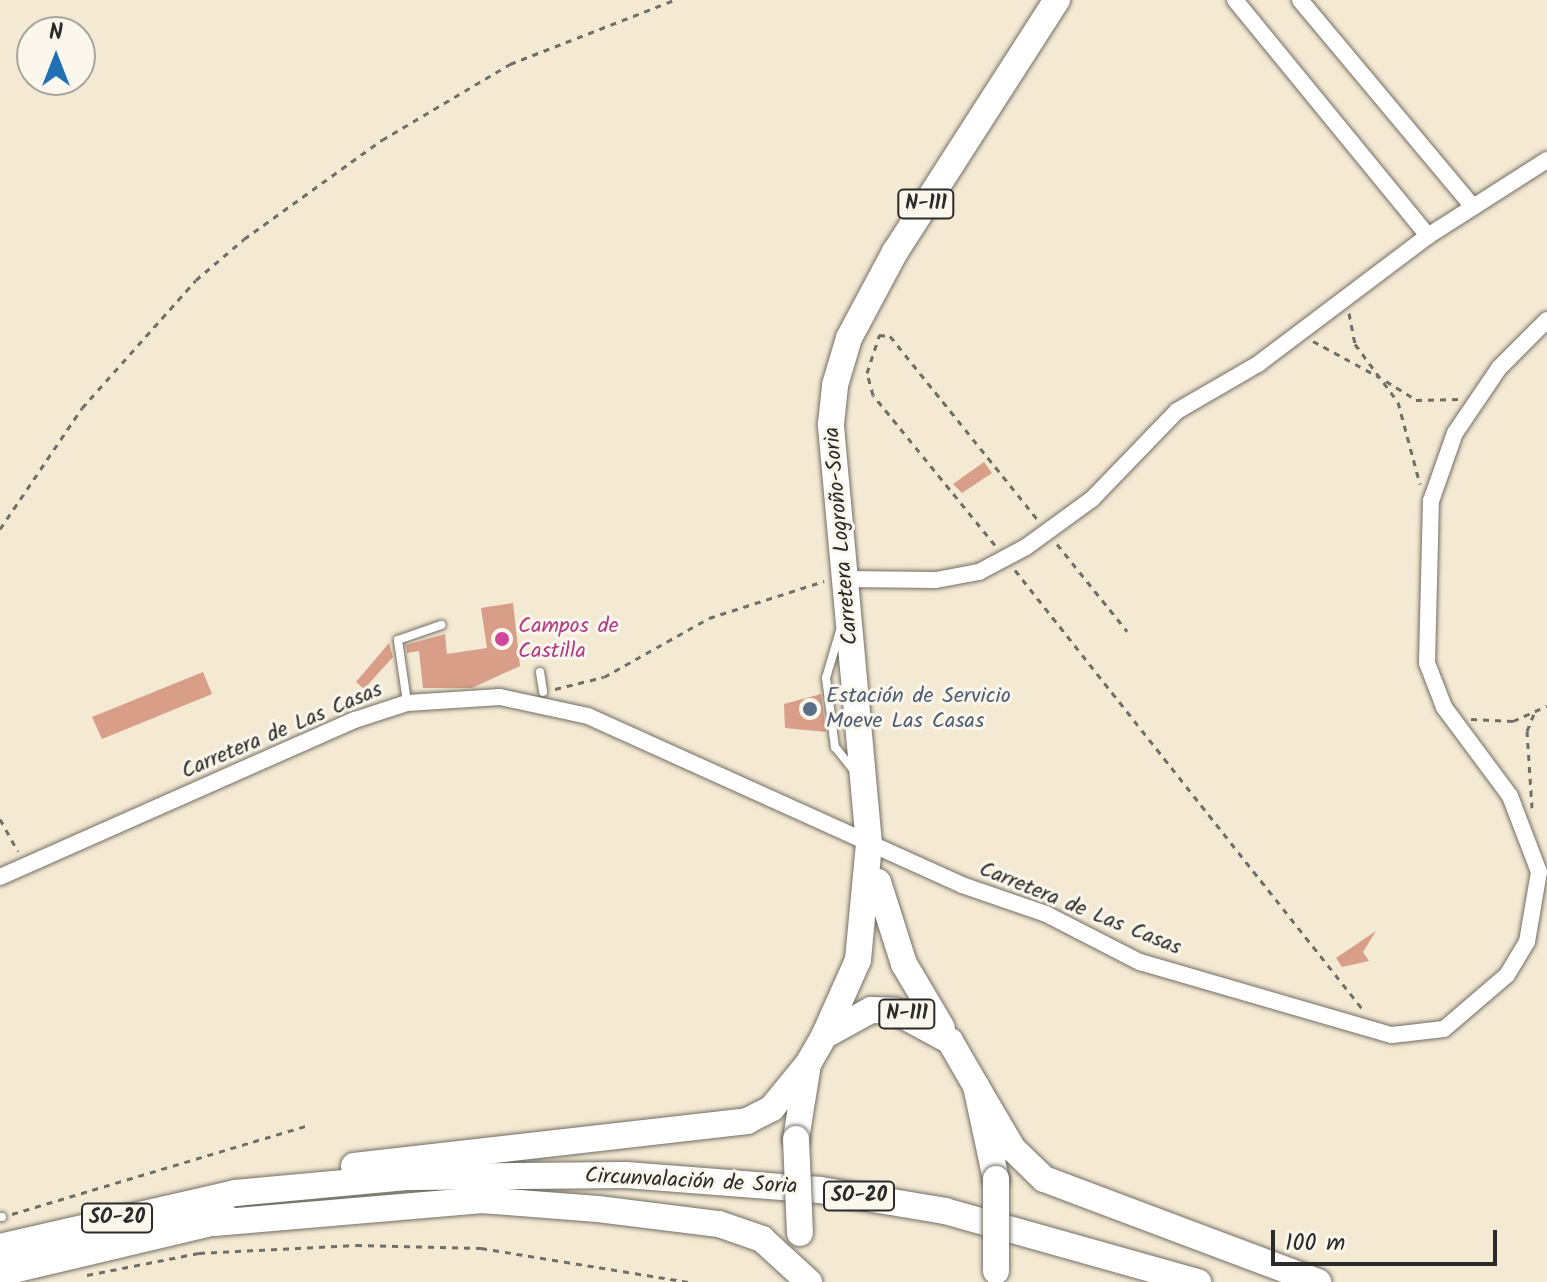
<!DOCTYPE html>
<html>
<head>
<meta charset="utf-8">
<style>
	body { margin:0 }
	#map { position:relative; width:1547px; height:1282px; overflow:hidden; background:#f4e9d2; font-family:Kalam,sans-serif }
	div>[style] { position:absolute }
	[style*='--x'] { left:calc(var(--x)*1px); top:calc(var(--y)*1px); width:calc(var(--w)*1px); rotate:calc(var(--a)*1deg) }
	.building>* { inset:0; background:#d89e87 }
	.path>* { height:3px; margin-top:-1.5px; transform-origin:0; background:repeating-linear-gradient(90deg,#716e65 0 6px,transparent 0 12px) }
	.roads { filter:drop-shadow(0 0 2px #716e65) drop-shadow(0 0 2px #716e65) }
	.service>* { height:8px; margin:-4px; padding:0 4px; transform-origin:4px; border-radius:4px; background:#fff }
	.minor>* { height:16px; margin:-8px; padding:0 8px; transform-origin:8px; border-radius:8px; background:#fff }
	.trunk>* { height:26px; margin:-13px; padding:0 13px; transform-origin:13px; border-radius:13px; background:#fff }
	.bridges { filter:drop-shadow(0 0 2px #716e65) drop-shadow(0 0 2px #716e65) }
	.trunk-bridge>* { height:26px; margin:-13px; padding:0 13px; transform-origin:13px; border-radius:13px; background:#fff }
	.dots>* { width:22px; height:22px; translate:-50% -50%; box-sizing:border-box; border:4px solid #fbf7ec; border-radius:50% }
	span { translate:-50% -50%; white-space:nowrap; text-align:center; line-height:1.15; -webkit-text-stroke:6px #fbf7ec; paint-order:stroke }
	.shield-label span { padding:2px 6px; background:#fbf7ec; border:2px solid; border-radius:6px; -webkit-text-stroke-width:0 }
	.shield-label { font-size:20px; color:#2b2b2b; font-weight:700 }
	.street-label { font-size:22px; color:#2b2b2b }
	.hotel-label { font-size:22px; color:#b23c85 }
	.left { translate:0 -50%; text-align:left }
	.service-label { font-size:22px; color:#4e5e75 }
	.north { position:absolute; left:16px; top:16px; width:80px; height:80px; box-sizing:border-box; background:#fbf7ec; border:2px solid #a8a59f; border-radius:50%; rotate:0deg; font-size:22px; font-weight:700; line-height:32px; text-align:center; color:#2b2b2b }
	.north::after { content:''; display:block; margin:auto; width:28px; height:36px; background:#1f6fb2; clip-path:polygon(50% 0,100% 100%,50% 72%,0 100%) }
	.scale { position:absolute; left:1271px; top:1230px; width:226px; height:36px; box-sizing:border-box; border:4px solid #2b2b2b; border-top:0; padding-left:10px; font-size:24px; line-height:28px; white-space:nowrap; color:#2b2b2b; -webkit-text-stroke:6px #fbf7ec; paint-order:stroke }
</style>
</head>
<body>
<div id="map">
	<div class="building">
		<i style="clip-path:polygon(984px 462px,992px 473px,962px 493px,953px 484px)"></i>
		<i style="clip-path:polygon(513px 603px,520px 666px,472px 688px,423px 688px,419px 651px,407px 653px,406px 645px,445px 634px,447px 654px,487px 648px,481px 608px)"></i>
		<i style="clip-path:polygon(389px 643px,393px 657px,364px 689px,356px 682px)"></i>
		<i style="clip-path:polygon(203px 672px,212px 694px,102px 739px,92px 717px)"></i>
		<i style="clip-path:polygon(821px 694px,826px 732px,785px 728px,784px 704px)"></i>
		<i style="clip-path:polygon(1376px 931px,1363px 952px,1369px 961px,1342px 967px,1336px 958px)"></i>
	</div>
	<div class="path">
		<i style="--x:1349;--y:313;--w:32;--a:79"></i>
		<i style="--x:1355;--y:344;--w:72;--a:53.4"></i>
		<i style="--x:1398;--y:402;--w:85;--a:75"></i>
		<i style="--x:1313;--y:341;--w:75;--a:28.6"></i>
		<i style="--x:1386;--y:381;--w:36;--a:32"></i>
		<i style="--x:1416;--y:400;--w:44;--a:-1.3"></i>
		<i style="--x:0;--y:529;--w:146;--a:-55.9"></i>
		<i style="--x:82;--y:408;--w:171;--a:-48.3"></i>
		<i style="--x:196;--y:280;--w:63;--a:-40.5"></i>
		<i style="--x:244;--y:239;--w:170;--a:-35.7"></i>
		<i style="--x:382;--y:140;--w:149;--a:-30.7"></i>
		<i style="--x:510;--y:64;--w:176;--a:-21.3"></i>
		<i style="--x:1057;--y:544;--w:112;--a:51.2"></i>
		<i style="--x:995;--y:545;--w:193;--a:-129.1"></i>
		<i style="--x:873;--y:395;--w:23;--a:-105"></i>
		<i style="--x:867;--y:373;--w:40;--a:-72"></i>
		<i style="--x:879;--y:335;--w:11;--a:5"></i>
		<i style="--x:890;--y:336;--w:235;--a:51.2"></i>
		<i style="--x:1015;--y:570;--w:562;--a:51.64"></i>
		<i style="--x:555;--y:689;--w:50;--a:-13.8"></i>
		<i style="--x:604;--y:677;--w:120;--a:-29.3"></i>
		<i style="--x:709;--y:618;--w:121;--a:-17.8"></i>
		<i style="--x:1471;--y:719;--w:42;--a:2.7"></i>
		<i style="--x:1513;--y:721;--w:37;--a:-24"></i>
		<i style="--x:1532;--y:808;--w:77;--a:-93.7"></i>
		<i style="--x:1527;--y:731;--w:24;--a:-68"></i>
		<i style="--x:0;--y:819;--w:37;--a:61"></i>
		<i style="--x:12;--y:1214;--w:306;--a:-16.7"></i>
		<i style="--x:87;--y:1275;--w:114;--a:-11.1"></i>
		<i style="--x:199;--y:1253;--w:157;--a:-2.9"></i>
		<i style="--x:356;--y:1245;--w:125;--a:1.4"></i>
		<i style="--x:481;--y:1248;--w:210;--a:9.3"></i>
	</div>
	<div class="roads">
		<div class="service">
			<i style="--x:840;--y:631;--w:49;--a:106.6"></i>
			<i style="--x:826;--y:678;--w:70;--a:82.6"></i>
			<i style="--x:835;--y:747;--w:32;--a:51"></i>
			<i style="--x:540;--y:672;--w:20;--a:81"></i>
			<i style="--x:407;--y:702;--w:63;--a:-98.3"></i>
			<i style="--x:398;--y:640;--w:46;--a:-19.2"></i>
			<i style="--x:0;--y:1217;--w:2;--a:0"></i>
		</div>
		<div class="minor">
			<i style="--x:1235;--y:0;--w:305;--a:50.7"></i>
			<i style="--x:1300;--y:0;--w:270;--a:50.1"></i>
			<i style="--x:843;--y:579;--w:93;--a:0.6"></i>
			<i style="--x:936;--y:580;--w:44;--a:-10.5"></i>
			<i style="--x:979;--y:572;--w:53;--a:-28"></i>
			<i style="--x:1026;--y:547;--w:82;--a:-36"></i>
			<i style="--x:1092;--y:499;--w:122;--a:-46"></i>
			<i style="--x:1177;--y:411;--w:94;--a:-30.1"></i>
			<i style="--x:1258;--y:364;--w:213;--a:-37"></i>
			<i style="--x:1428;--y:236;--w:141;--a:-32.6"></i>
			<i style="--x:0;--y:877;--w:388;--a:-23.9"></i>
			<i style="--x:355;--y:720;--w:55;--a:-18.1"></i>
			<i style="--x:407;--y:703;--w:93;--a:-3.7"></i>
			<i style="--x:500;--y:697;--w:90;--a:12.2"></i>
			<i style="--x:588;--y:716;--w:410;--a:24.3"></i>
			<i style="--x:962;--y:885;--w:89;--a:19"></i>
			<i style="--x:1046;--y:914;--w:106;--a:27.1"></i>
			<i style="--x:1140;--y:962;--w:262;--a:16.2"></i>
			<i style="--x:1392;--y:1035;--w:52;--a:-6.6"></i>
			<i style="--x:1444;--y:1029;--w:83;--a:-40.6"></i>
			<i style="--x:1507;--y:975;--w:39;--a:-59"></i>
			<i style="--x:1527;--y:942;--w:71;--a:-80.3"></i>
			<i style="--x:1539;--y:872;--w:81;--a:-110.9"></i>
			<i style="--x:1510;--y:796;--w:111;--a:-126.6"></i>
			<i style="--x:1444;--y:707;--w:47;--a:-111.1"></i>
			<i style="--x:1427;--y:663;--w:162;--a:-88.6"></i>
			<i style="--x:1431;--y:501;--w:72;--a:-70.6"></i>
			<i style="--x:1455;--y:433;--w:78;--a:-55.9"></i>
			<i style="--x:1499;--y:368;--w:68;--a:-45"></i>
		</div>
		<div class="trunk">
			<i style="--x:878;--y:882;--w:86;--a:72.4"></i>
			<i style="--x:904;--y:964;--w:74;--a:59.3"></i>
			<i style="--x:824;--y:1036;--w:83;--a:-65.9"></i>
			<i style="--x:858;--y:960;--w:117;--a:-84.6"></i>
			<i style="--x:869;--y:844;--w:422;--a:-95.2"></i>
			<i style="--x:831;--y:424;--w:39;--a:-84"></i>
			<i style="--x:835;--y:385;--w:49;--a:-73.4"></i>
			<i style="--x:849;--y:338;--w:98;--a:-61.9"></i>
			<i style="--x:895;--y:252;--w:300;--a:-57.3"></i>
			<i style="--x:976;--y:1086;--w:73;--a:59.6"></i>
			<i style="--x:1013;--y:1149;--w:43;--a:44.1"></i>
			<i style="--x:1044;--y:1179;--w:293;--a:20.6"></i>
			<i style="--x:796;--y:1139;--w:76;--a:-80.9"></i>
			<i style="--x:808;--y:1064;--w:32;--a:-60"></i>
			<i style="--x:824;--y:1036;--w:54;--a:-29"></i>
			<i style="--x:871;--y:1010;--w:24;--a:2"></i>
			<i style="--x:895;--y:1011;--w:63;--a:28.6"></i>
			<i style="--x:950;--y:1041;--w:52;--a:60"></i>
			<i style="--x:976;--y:1086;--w:95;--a:77.9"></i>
			<i style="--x:354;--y:1166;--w:396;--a:-6.5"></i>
			<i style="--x:747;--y:1121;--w:28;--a:-27"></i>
			<i style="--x:772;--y:1108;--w:57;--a:-50.7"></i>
			<i style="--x:214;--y:1223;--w:267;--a:-4.9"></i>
			<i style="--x:480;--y:1200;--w:118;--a:4.4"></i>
			<i style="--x:598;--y:1209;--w:122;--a:7.1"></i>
			<i style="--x:719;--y:1224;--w:46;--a:19.2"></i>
			<i style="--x:762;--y:1239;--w:64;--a:42.5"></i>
			<i style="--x:0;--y:1247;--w:241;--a:-12.9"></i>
			<i style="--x:235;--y:1193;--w:172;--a:-5.3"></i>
			<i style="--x:406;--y:1177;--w:220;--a:-0.5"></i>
			<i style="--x:626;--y:1175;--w:195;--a:4.4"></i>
			<i style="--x:820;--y:1190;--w:127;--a:9.5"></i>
			<i style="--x:945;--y:1211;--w:263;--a:15.7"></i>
			<i style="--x:0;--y:1273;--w:235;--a:-13.3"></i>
		</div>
	</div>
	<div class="bridges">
		<div class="trunk-bridge">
			<i style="--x:796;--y:1139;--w:94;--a:87.6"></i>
			<i style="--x:996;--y:1271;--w:92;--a:-90"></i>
		</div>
	</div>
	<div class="dots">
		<i style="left:502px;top:639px;background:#d1479c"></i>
		<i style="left:810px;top:709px;background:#5c6f8a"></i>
	</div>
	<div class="shield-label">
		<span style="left:926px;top:204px">N-111</span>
		<span style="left:907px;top:1014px">N-111</span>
		<span style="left:859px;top:1196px">SO-20</span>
		<span style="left:117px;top:1218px">SO-20</span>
	</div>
	<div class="street-label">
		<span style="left:842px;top:536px;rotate:-95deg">Carretera Logroño-Soria</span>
		<span style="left:282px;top:731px;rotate:-23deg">Carretera de Las Casas</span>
		<span style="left:1080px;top:909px;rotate:22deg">Carretera de Las Casas</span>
		<span style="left:691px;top:1182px;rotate:3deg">Circunvalación de Soria</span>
	</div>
	<div class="hotel-label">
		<span class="left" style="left:518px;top:639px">Campos de<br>Castilla</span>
	</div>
	<div class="service-label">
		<span class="left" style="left:826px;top:709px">Estación de Servicio<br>Moeve Las Casas</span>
	</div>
	<div class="north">N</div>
	<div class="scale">100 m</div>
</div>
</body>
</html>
